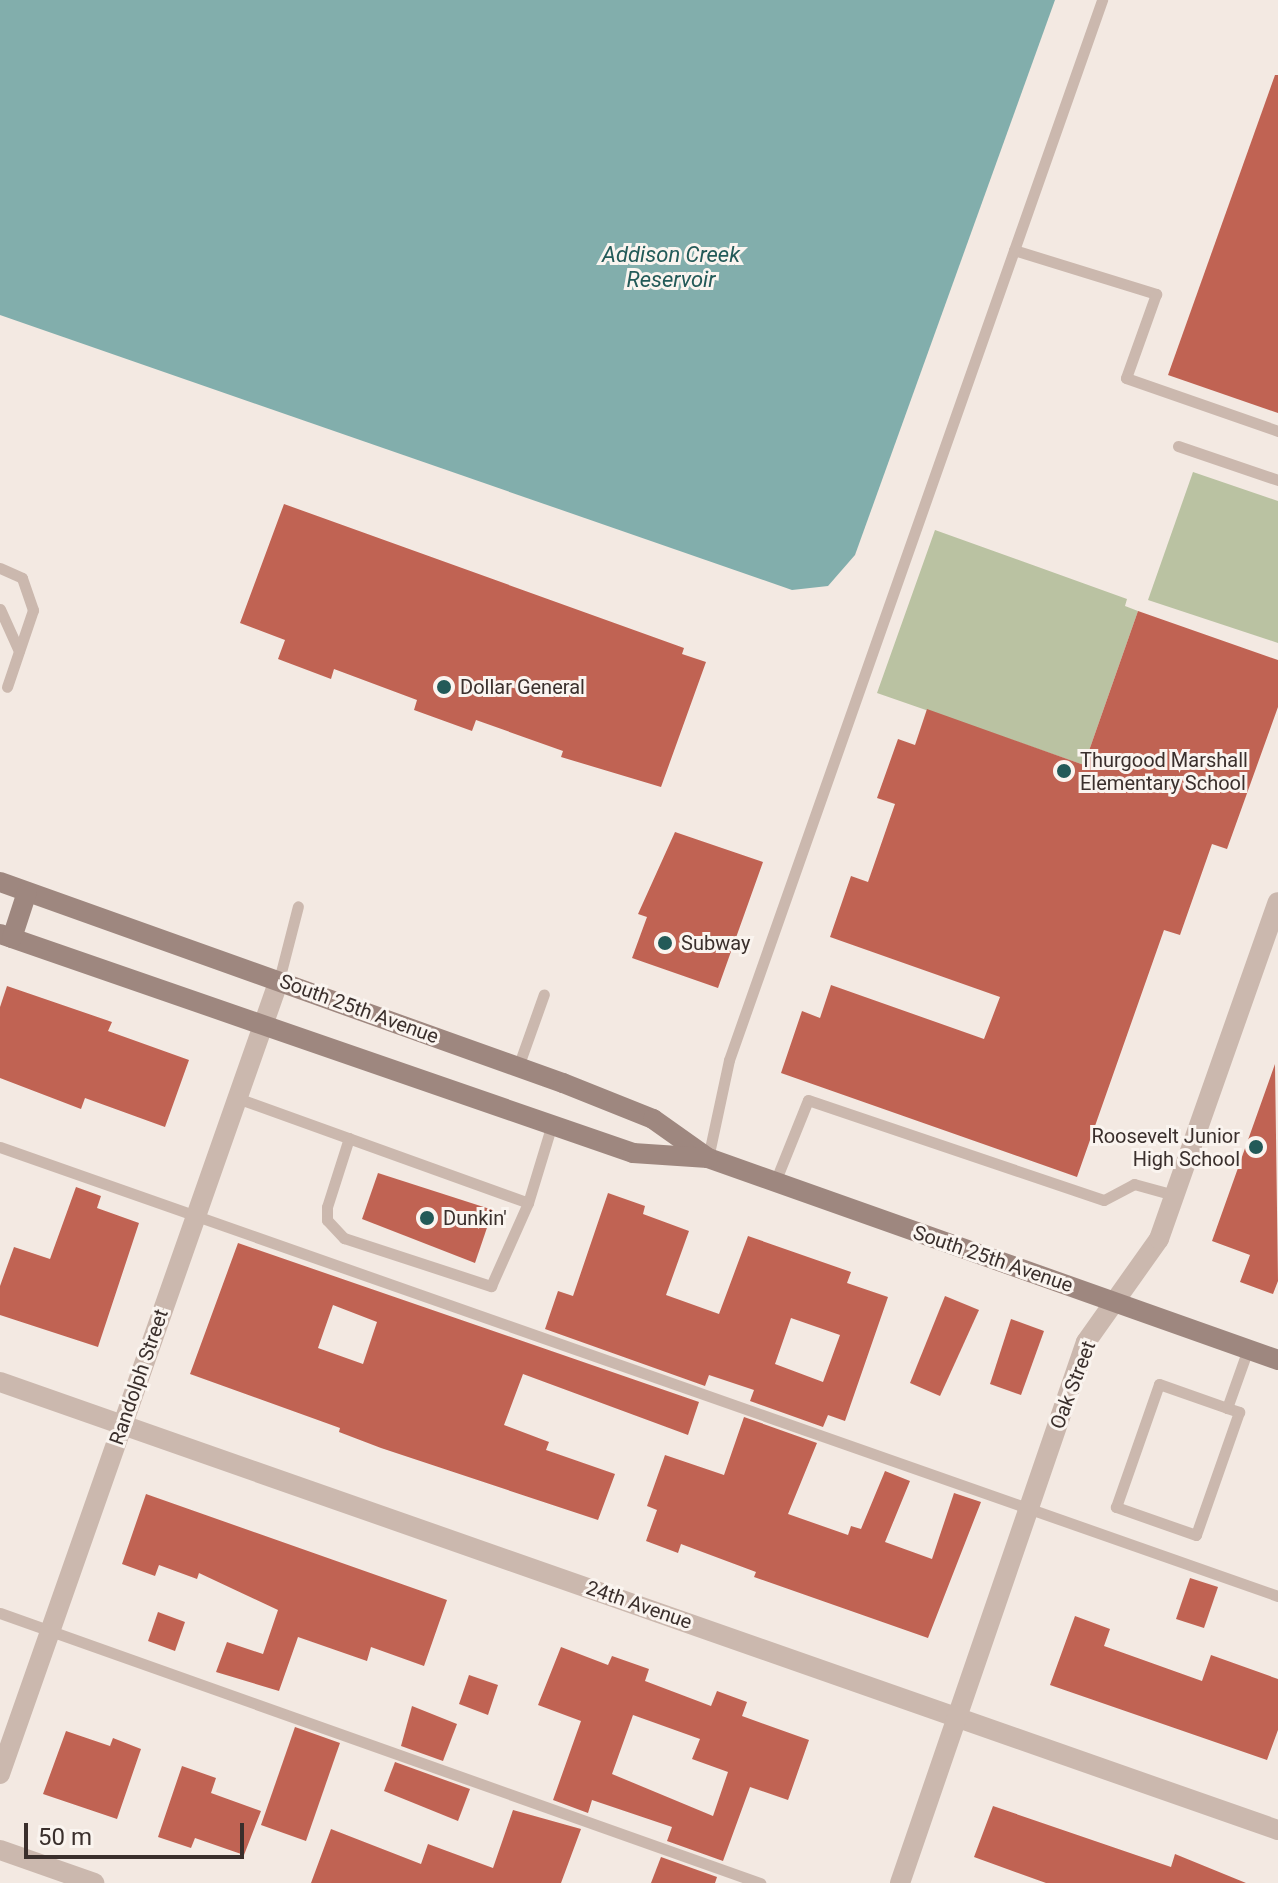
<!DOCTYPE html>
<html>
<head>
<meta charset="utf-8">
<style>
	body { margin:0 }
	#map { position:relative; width:1278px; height:1883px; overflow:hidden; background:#f3e9e2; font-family:Roboto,sans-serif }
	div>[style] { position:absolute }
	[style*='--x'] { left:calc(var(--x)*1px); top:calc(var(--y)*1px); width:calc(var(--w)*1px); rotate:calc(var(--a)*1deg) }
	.green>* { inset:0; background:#bac2a2 }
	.water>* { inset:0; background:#82aeac }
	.building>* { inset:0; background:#c06353 }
	.lane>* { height:11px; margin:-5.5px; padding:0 5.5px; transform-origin:5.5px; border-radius:5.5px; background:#cbb8ae }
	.street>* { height:20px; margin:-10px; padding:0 10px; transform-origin:10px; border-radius:10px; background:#cbb8ae }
	.secondary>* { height:20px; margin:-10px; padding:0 10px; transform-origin:10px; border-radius:10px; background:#9e877f }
	.dots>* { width:22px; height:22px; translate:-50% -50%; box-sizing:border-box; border:4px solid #faf4ef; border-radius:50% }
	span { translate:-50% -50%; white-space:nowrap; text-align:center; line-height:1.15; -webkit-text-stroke:6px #faf4ef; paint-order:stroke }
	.poi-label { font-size:20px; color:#3a2f2c }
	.left { translate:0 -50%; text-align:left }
	.right { translate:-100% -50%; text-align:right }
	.street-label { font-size:20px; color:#3a2f2c }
	.water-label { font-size:22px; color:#235a58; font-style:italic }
	.scale { position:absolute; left:24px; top:1823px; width:220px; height:36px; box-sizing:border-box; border:4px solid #3a2f2c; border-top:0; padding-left:10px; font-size:24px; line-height:28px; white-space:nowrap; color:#3a2f2c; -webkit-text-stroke:6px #faf4ef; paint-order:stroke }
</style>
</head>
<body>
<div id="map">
	<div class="green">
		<i style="clip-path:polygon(1193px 472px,1278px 501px,1278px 643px,1148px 600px)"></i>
		<i style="clip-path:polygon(935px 530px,1127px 599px,1125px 606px,1138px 611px,1084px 765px,877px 693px)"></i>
	</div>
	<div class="water">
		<i style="clip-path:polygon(0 0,1055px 0,855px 555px,828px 586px,792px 590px,0 315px)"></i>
	</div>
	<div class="building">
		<i style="clip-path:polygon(1275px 75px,1278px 75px,1278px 413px,1168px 375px)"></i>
		<i style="clip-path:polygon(284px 504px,684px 648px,682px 654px,706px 662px,661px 787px,561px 757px,563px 751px,476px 720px,472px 731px,414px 710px,417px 700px,334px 669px,331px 679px,278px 659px,285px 640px,240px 623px)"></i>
		<i style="clip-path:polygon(1138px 611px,1278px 660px,1278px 707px,1227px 849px,1212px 844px,1180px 935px,1164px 930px,1077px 1177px,781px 1073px,802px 1011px,820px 1018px,831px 985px,984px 1039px,1000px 997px,830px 937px,851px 876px,868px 882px,895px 804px,877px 798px,898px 739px,915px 745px,927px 709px,1084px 765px)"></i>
		<i style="clip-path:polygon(675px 832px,763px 862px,718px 988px,632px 958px,647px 917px,638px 914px)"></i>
		<i style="clip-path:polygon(7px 986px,112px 1022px,108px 1031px,189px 1060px,165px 1127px,85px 1098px,81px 1109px,0 1078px,0 1007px)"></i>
		<i style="clip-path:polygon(1275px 1064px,1278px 1281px,1273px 1294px,1240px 1282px,1250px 1255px,1212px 1241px)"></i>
		<i style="clip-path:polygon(378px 1173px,493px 1210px,475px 1263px,362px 1219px)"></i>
		<i style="clip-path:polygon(76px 1187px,101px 1196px,97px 1208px,139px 1223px,98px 1347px,0 1315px,0 1286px,14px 1247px,50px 1259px)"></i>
		<i style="clip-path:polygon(evenodd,608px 1193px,645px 1206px,643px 1214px,689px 1231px,666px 1295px,719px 1314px,748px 1236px,851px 1272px,847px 1283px,888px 1297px,845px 1421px,828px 1415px,823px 1427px,750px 1401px,754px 1390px,709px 1375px,705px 1386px,545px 1329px,558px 1291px,573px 1296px,608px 1193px,791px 1318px,840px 1335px,823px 1382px,775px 1364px,791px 1318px)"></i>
		<i style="clip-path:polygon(evenodd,238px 1243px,699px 1402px,688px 1435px,523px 1374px,504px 1425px,549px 1442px,546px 1450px,615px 1474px,598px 1520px,381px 1448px,339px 1432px,340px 1428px,190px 1374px,238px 1243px,333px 1305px,377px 1322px,363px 1364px,318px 1348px,333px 1305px)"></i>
		<i style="clip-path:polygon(945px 1296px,979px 1310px,940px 1396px,910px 1383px)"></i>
		<i style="clip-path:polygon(1011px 1319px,1044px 1331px,1021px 1395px,990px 1384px)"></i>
		<i style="clip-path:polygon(744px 1417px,817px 1443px,788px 1514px,848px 1535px,851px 1526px,861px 1529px,885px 1471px,910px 1481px,885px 1542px,932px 1559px,954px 1493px,981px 1502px,928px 1638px,754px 1577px,756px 1572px,681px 1544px,678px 1553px,646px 1541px,657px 1510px,647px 1506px,665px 1455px,724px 1475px)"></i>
		<i style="clip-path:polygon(146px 1494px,447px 1600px,424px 1666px,371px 1647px,367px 1661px,298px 1637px,279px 1691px,216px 1672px,227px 1642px,263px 1654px,278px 1610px,199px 1573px,197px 1579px,159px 1565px,155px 1576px,122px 1564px)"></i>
		<i style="clip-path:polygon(1190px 1578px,1218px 1587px,1204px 1628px,1176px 1619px)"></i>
		<i style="clip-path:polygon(158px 1612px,185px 1622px,175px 1651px,148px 1641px)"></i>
		<i style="clip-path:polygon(1075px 1616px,1110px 1629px,1104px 1646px,1202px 1681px,1211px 1655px,1278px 1679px,1278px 1730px,1267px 1760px,1050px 1685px)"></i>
		<i style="clip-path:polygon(evenodd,561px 1647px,608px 1665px,612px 1656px,649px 1669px,645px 1681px,711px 1706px,717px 1691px,747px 1702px,742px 1716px,809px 1740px,788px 1800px,750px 1787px,723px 1861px,667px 1841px,672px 1827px,592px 1800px,588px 1813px,553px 1800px,581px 1721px,538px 1705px,561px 1647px,633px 1715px,700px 1739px,692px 1759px,728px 1772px,713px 1816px,612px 1774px,633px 1715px)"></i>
		<i style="clip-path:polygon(469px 1675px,498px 1685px,488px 1715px,459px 1704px)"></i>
		<i style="clip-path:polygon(412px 1706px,457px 1724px,443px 1761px,401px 1746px)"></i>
		<i style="clip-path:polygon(295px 1727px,340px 1743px,306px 1841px,261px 1825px)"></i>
		<i style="clip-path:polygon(66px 1731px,110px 1746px,113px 1738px,141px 1749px,117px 1819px,43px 1794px)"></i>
		<i style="clip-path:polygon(395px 1762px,470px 1789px,458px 1821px,384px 1791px)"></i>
		<i style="clip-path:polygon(182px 1766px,216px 1778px,211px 1793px,261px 1811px,244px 1855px,195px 1838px,191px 1848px,158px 1837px)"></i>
		<i style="clip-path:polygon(993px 1806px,1171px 1867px,1175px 1854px,1246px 1883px,1046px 1883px,974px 1857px)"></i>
		<i style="clip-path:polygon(513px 1810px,581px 1829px,561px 1883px,311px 1883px,331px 1829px,421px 1864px,428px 1844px,493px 1868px)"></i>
		<i style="clip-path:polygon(661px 1857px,717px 1877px,715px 1883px,651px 1883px)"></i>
	</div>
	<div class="lane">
		<i style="--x:1014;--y:250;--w:149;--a:17.2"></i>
		<i style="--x:1156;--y:294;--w:89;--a:109.7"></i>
		<i style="--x:1126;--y:378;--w:161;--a:19.2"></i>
		<i style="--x:1178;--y:446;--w:106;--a:18.8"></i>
		<i style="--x:0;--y:568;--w:24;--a:24"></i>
		<i style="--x:22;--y:578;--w:34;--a:71"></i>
		<i style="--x:33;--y:610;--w:81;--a:108.7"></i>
		<i style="--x:0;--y:609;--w:46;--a:65.7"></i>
		<i style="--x:279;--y:980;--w:76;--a:-75.6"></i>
		<i style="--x:518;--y:1067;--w:77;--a:-70.4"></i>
		<i style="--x:237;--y:1098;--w:309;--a:19.8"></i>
		<i style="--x:528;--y:1203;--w:83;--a:-73.1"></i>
		<i style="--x:349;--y:1138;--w:72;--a:107.7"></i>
		<i style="--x:327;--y:1207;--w:13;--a:90"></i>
		<i style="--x:327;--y:1220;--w:25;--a:47"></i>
		<i style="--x:344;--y:1238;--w:155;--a:18.1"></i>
		<i style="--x:491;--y:1286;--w:91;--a:-66"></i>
		<i style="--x:0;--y:1147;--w:1355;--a:19.36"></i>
		<i style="--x:708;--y:1158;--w:100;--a:-77.9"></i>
		<i style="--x:729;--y:1060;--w:1124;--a:-70.61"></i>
		<i style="--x:775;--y:1182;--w:88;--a:-68.1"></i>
		<i style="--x:808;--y:1100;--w:312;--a:18.7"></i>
		<i style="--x:1104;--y:1200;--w:34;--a:-28"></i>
		<i style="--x:1134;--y:1184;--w:41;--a:15.4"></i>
		<i style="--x:1227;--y:1408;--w:13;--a:18"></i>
		<i style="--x:1239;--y:1412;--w:130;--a:109.3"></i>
		<i style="--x:1196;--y:1535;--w:85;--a:-160.7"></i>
		<i style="--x:1116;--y:1507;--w:130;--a:-70.7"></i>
		<i style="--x:1159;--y:1384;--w:72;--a:19.4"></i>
		<i style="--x:1227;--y:1408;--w:63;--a:-70.4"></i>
		<i style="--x:0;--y:1613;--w:807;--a:19.56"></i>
	</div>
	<div class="street">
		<i style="--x:0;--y:1382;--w:1354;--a:19.32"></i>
		<i style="--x:0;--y:1774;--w:842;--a:-70.64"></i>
		<i style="--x:0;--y:1850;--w:100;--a:19.3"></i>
		<i style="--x:900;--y:1883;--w:572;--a:-71.03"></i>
		<i style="--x:1086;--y:1342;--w:126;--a:-54.7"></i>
		<i style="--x:1159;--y:1239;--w:357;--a:-70.6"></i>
	</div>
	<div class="secondary">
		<i style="--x:0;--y:882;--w:598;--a:19.65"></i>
		<i style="--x:563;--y:1083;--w:97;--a:21.8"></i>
		<i style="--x:653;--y:1119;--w:67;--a:35.3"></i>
		<i style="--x:708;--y:1158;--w:605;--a:19.51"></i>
		<i style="--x:0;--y:934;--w:670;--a:19.08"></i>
		<i style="--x:633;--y:1153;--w:75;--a:3.8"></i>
		<i style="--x:12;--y:938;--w:48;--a:-71.9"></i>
	</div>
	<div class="dots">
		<i style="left:444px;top:687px;background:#235a58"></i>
		<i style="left:1064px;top:771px;background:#235a58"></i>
		<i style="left:665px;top:943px;background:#235a58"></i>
		<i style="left:1256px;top:1147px;background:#235a58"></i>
		<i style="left:427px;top:1218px;background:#235a58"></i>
	</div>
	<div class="poi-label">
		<span class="left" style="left:460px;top:687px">Dollar General</span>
		<span class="left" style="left:1080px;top:772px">Thurgood Marshall<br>Elementary School</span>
		<span class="left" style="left:681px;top:943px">Subway</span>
		<span class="right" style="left:1240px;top:1148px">Roosevelt Junior<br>High School</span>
		<span class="left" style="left:443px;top:1218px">Dunkin'</span>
	</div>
	<div class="street-label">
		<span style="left:359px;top:1009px;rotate:20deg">South 25th Avenue</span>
		<span style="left:993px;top:1259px;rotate:19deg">South 25th Avenue</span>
		<span style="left:139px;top:1377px;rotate:-71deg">Randolph Street</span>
		<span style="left:1073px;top:1385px;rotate:-69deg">Oak Street</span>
		<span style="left:639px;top:1605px;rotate:19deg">24th Avenue</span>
	</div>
	<div class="water-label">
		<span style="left:671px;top:267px">Addison Creek<br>Reservoir</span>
	</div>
	<div class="scale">50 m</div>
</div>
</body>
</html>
